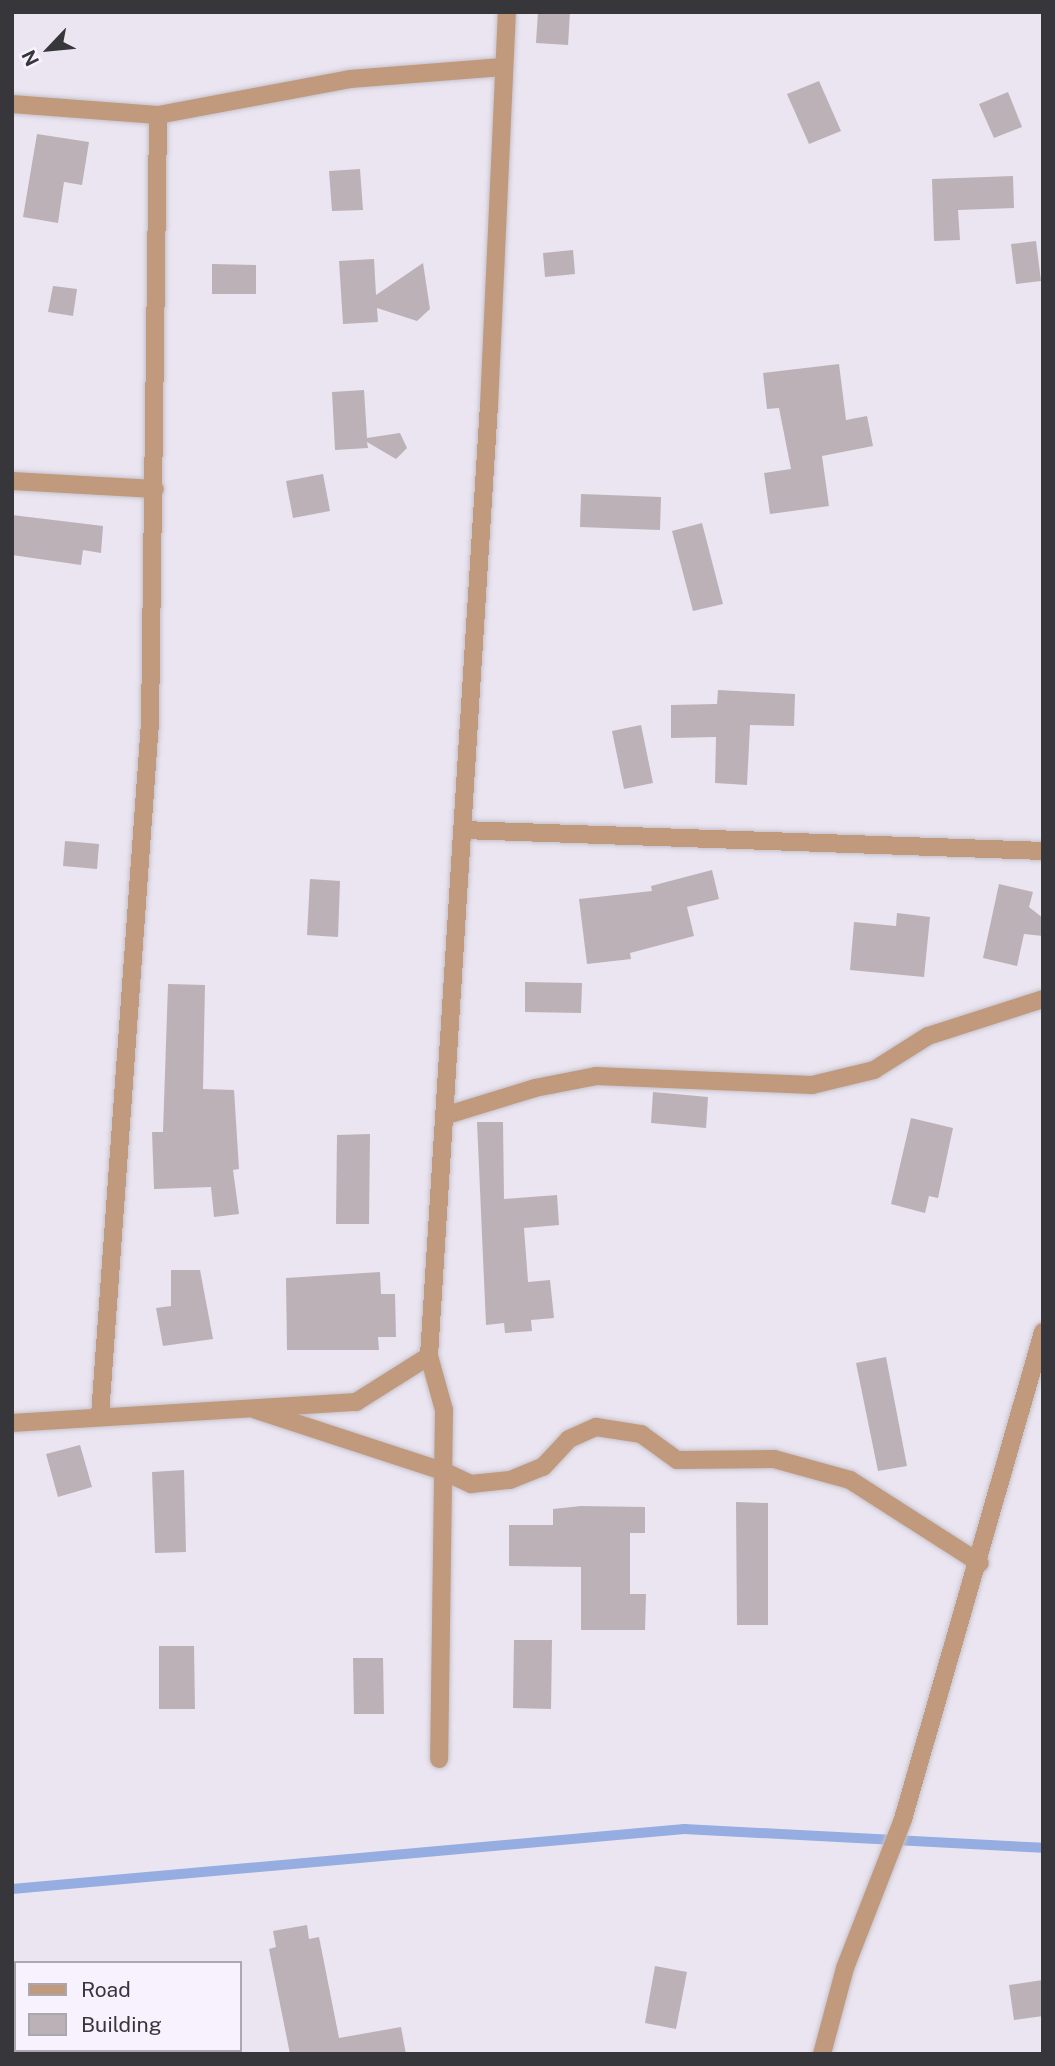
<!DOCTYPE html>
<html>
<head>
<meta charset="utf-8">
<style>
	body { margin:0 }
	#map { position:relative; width:1055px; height:2066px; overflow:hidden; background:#eae5f0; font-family:"Public Sans",sans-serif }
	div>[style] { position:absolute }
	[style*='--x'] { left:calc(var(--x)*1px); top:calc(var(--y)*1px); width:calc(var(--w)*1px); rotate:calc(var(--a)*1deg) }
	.stream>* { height:10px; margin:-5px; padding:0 5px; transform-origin:5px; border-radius:5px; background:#95ade0 }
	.building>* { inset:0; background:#bcb1b7 }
	.roads { filter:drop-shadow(0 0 2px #c6c2cc) drop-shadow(0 0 2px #c6c2cc) }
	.minor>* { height:18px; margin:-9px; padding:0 9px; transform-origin:9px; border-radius:9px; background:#c1997c }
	span { translate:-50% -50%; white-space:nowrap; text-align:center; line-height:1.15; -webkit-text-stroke:5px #f7f2fd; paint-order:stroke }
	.frame { position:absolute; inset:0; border:14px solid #37363a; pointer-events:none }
	.legend { position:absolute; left:14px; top:1961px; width:228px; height:91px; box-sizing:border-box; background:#f7f2fd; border:2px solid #aaa7af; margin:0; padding:9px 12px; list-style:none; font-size:21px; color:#37363a }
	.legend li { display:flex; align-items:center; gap:14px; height:35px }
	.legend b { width:35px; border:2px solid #aaa7af }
	.north { position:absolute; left:14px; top:14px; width:70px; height:70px; -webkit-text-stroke:5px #f7f2fd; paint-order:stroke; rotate:244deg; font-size:19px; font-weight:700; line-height:28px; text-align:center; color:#37363a }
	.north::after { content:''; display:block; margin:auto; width:24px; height:32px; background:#37363a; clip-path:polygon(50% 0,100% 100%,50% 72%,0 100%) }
</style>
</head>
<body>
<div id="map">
	<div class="stream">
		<i style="--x:12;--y:1889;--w:675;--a:-5.1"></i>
		<i style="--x:684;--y:1829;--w:360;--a:3"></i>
	</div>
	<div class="building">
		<i style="clip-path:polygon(538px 12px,570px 12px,568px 45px,536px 43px)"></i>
		<i style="clip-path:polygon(819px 81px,841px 131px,809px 144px,787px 94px)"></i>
		<i style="clip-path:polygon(1008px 92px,1022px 127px,994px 138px,979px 104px)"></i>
		<i style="clip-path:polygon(37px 134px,89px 142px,82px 185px,64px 182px,58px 223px,23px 217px)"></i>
		<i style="clip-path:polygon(360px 169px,363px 210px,332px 211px,329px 171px)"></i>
		<i style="clip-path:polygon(1013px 176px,1014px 208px,958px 210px,960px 240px,934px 241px,932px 179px)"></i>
		<i style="clip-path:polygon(1036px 241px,1041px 281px,1016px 284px,1011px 244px)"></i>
		<i style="clip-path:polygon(573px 250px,575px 274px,545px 277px,543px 253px)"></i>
		<i style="clip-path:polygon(374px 259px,376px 295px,423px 263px,430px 309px,417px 321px,377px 308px,378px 322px,343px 324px,339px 261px)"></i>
		<i style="clip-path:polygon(212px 264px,256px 265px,256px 294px,212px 294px)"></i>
		<i style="clip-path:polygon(53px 286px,77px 289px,73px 316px,48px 312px)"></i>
		<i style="clip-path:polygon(839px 364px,846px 420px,867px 416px,873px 446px,822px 456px,829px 506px,770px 514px,764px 473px,791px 469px,779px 408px,767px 409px,763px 373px)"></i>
		<i style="clip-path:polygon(364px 390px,367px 438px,400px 433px,407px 448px,396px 459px,367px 442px,368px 448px,335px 450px,332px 392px)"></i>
		<i style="clip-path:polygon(323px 474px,330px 511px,293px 518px,286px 481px)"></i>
		<i style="clip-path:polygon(581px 494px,661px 497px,660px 530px,580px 527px)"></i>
		<i style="clip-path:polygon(12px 515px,103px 526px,101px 553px,83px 550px,81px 565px,12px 555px)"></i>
		<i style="clip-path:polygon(702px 523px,723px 604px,693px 611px,672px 531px)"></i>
		<i style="clip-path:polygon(718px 690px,795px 694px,794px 726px,750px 725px,747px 785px,715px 783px,716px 737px,671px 738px,671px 705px,717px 704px)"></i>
		<i style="clip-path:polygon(641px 725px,653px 783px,624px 789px,612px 731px)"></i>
		<i style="clip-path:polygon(65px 841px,99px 844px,97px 869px,63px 866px)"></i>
		<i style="clip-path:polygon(712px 870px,719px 899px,687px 907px,694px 936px,630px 953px,631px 959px,587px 964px,579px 899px,652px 891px,651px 886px)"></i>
		<i style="clip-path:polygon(310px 879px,340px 881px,338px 937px,307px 935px)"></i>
		<i style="clip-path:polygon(999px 884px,1033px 892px,1029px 907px,1043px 918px,1043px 936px,1024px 934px,1017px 966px,983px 958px)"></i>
		<i style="clip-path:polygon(897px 913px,930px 917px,924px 977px,850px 970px,854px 922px,896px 926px)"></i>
		<i style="clip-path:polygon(525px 982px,582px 983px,581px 1013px,525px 1012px)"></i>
		<i style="clip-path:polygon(168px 984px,205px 985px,203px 1089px,234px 1090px,239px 1169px,233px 1170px,239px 1214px,214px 1217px,211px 1187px,154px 1189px,152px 1132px,163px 1132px)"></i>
		<i style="clip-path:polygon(653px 1092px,708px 1097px,706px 1128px,651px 1123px)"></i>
		<i style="clip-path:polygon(911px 1118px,953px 1128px,938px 1198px,929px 1196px,925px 1213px,891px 1204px)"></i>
		<i style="clip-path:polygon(477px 1122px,503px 1122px,504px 1199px,557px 1195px,559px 1225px,524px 1228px,528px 1282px,550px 1280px,554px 1318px,531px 1320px,532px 1331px,505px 1333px,504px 1323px,486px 1325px)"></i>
		<i style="clip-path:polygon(370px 1134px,369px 1224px,336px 1224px,337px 1135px)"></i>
		<i style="clip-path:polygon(171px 1270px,200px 1270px,213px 1339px,163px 1346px,156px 1308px,171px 1306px)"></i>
		<i style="clip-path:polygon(380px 1272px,381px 1294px,395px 1294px,396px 1337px,378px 1337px,379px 1350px,287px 1350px,286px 1278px)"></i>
		<i style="clip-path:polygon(886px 1357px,907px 1466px,878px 1471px,856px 1363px)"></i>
		<i style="clip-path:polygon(80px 1445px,92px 1487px,58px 1497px,46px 1454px)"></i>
		<i style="clip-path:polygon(184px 1470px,186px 1552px,155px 1553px,152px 1472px)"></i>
		<i style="clip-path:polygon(736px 1502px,768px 1503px,768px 1625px,737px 1625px)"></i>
		<i style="clip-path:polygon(581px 1506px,645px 1507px,645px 1533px,630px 1533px,630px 1594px,646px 1594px,645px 1630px,581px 1630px,581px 1567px,509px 1566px,509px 1525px,553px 1525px,553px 1509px)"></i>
		<i style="clip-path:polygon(514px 1640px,552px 1640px,551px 1709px,513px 1708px)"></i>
		<i style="clip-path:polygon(159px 1646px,194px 1646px,195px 1709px,159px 1709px)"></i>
		<i style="clip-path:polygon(353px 1658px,383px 1658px,384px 1714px,354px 1714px)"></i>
		<i style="clip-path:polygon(307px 1925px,309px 1939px,319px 1937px,339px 2038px,401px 2027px,406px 2054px,290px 2054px,269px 1949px,276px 1947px,273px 1931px)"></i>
		<i style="clip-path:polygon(655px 1966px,687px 1972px,676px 2029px,645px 2023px)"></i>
		<i style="clip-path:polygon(1043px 1980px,1043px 2016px,1014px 2020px,1009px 1985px)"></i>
	</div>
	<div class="roads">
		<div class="minor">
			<i style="--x:12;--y:104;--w:146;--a:4.3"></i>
			<i style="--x:158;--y:115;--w:195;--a:-10.6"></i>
			<i style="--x:350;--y:79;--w:153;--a:-4.5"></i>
			<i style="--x:12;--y:481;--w:143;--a:3.2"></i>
			<i style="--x:463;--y:830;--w:580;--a:2.07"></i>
			<i style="--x:444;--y:1116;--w:95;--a:-17.1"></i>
			<i style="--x:535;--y:1088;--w:62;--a:-11.1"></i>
			<i style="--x:596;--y:1076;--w:216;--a:2.4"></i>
			<i style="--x:812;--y:1085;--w:64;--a:-13.6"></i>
			<i style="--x:874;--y:1070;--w:64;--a:-32.2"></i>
			<i style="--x:928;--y:1036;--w:121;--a:-17.8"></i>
			<i style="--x:429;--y:1356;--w:56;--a:74.5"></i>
			<i style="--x:444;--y:1410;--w:349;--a:90.8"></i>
			<i style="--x:256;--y:1410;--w:197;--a:18.1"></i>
			<i style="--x:443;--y:1471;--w:31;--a:25"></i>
			<i style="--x:471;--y:1484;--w:39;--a:-6"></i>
			<i style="--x:510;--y:1480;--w:35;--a:-22"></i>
			<i style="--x:543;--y:1467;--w:38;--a:-47"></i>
			<i style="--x:569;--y:1439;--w:30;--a:-24"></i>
			<i style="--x:596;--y:1427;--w:46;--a:8.8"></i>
			<i style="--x:641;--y:1434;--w:44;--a:35.8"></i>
			<i style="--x:677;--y:1460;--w:97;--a:-0.6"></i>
			<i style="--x:774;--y:1459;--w:79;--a:15.4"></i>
			<i style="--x:850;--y:1480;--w:154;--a:32.6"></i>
			<i style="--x:100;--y:1415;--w:695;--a:-85.87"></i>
			<i style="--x:150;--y:722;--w:607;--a:-89.24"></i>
			<i style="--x:12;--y:1423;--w:345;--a:-3.5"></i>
			<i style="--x:356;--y:1402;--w:86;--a:-32.2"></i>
			<i style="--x:429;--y:1356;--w:952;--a:-86.39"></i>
			<i style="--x:489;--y:406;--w:394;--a:-87.4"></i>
			<i style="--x:822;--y:2054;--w:89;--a:-75"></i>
			<i style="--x:845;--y:1968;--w:160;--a:-68.7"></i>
			<i style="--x:903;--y:1819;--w:507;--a:-73.96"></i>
		</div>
	</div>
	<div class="frame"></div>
	<ul class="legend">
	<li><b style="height:9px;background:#c1997c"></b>Road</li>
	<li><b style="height:19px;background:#bcb1b7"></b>Building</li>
	</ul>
	<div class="north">N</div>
</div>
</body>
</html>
